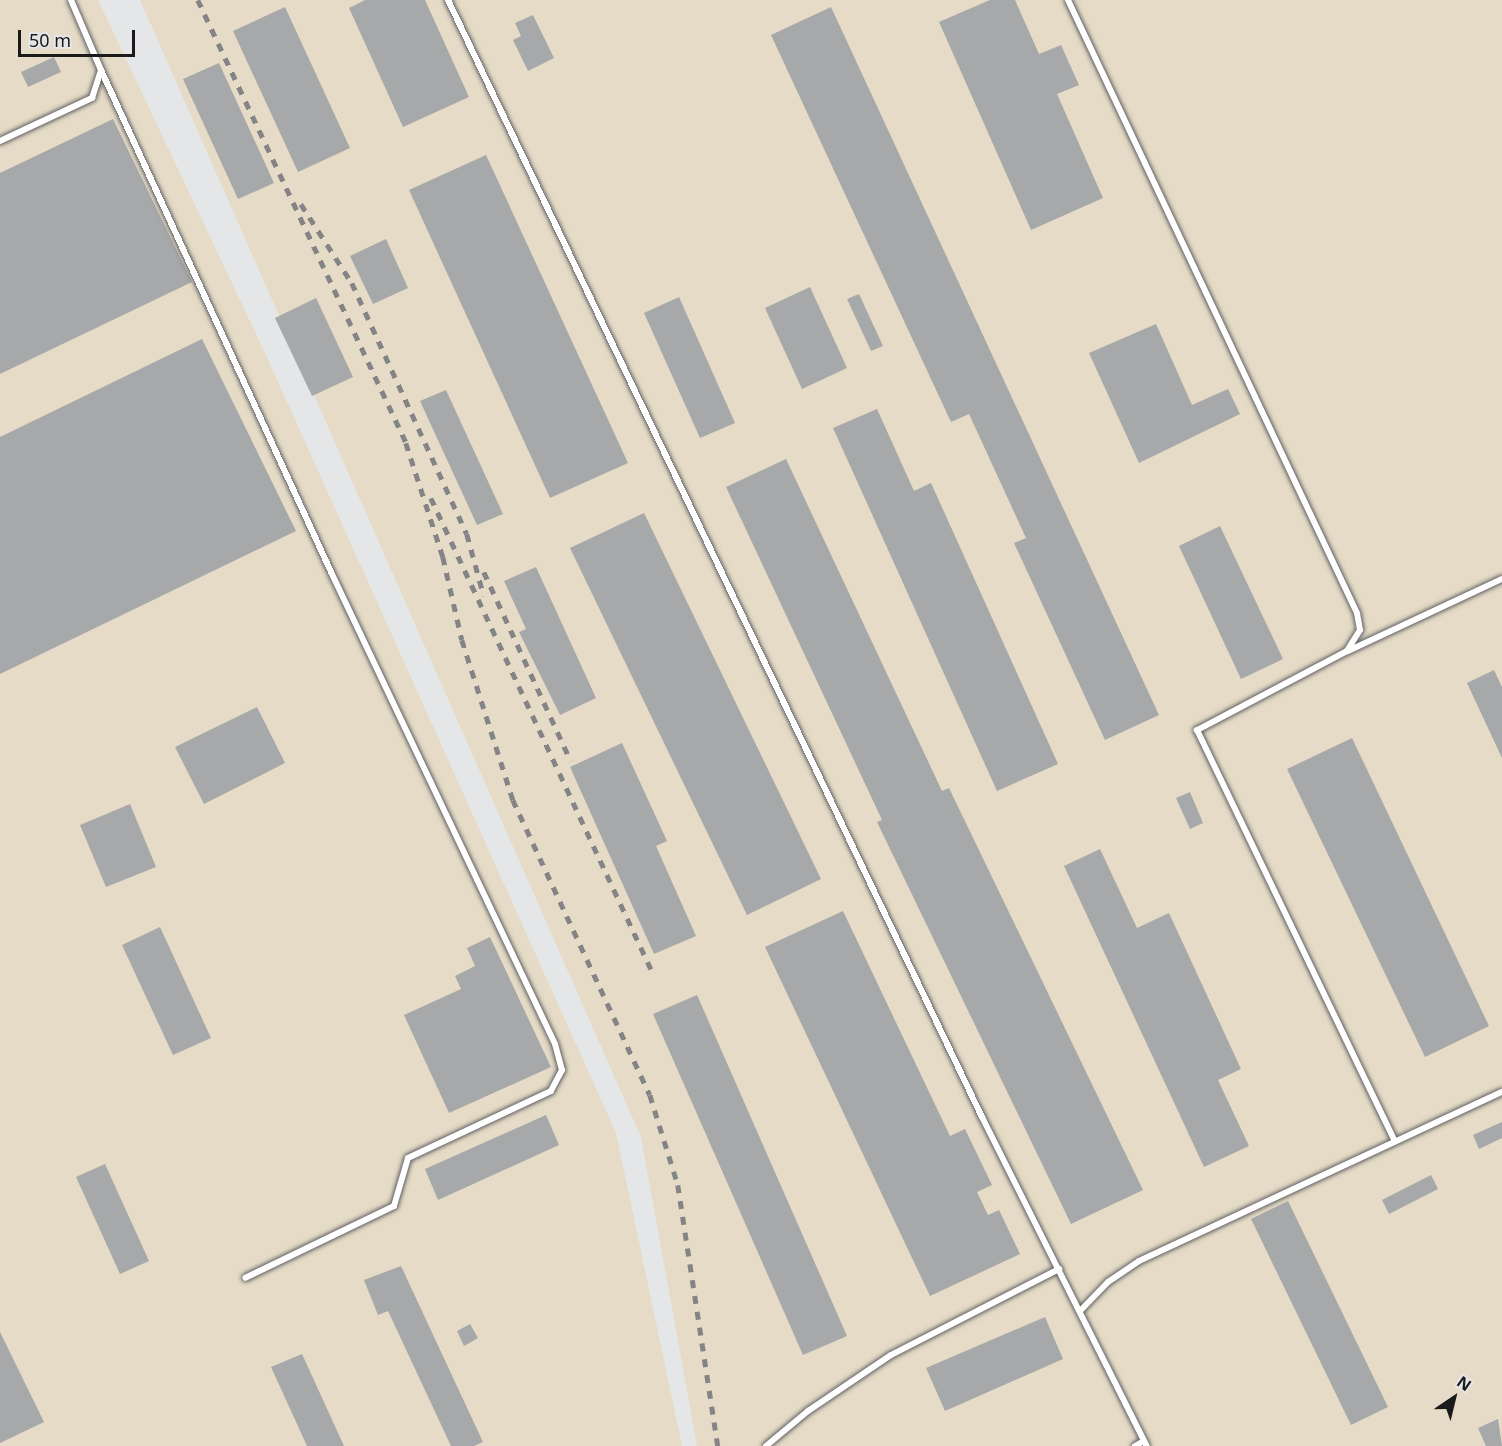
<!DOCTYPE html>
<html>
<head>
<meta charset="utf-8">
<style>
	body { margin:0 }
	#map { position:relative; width:1502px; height:1446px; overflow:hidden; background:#e5e6e8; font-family:"Noto Sans",sans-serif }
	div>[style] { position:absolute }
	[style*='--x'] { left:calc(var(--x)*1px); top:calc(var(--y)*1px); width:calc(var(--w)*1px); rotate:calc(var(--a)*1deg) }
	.industrial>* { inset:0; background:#e5dbc6 }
	.building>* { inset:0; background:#a7a8aa }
	.roads { filter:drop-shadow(0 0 2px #616164) drop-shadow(0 0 2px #616164) }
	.service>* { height:6px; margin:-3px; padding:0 3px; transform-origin:3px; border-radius:3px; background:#fff }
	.rail>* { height:4.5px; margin-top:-2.25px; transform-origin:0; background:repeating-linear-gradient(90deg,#848486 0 8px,transparent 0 16px) }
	span { translate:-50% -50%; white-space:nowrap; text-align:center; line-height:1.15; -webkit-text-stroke:4.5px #e5e6e8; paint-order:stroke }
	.north { position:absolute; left:1424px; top:1368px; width:60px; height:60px; -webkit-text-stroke:4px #e5e6e8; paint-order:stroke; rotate:35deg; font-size:16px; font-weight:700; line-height:24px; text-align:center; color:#1a1a1b }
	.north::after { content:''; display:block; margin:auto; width:21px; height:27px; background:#1a1a1b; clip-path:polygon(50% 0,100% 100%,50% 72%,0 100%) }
	.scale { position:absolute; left:18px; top:30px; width:117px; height:27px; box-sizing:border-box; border:3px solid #1a1a1b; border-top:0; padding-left:8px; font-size:18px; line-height:21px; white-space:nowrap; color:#1a1a1b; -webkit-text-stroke:4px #e5e6e8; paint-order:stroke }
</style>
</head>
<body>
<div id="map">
	<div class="industrial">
		<i style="clip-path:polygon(0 0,98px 0,265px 353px,616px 1133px,682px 1446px,0 1446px)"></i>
		<i style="clip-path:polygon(140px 0,1502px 0,1502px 1446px,697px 1446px,641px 1137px)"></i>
	</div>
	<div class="building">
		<i style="clip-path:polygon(365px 0,425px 0,469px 97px,403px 127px,349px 8px)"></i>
		<i style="clip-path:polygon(990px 0,1015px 0,1039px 54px,1061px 45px,1079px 85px,1057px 94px,1103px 198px,1031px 230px,939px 22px)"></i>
		<i style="clip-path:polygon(285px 7px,350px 148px,298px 172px,233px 31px)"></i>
		<i style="clip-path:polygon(831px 7px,1159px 715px,1105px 740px,1014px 543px,1026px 538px,969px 414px,951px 422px,771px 35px)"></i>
		<i style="clip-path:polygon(533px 15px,554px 58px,528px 71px,513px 40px,521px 36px,515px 23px)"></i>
		<i style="clip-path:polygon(54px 57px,61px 72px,28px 87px,21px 72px)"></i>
		<i style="clip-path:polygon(219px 63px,274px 183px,238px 199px,183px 79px)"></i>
		<i style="clip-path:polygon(113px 119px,192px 282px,0 374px,0 173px)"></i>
		<i style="clip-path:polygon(486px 155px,628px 463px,550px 498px,409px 190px)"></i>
		<i style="clip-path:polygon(386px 239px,408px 288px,373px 304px,350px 256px)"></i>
		<i style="clip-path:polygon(810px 287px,847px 368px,802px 389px,765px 308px)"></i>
		<i style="clip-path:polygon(859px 294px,883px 346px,871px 351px,847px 299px)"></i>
		<i style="clip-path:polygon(679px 297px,735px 423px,700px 438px,644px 313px)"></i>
		<i style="clip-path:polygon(316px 298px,353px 377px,312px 396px,275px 318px)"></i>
		<i style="clip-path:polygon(1156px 324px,1192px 405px,1228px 389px,1240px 414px,1139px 463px,1089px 353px)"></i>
		<i style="clip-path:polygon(202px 339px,296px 531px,0 674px,0 437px)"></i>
		<i style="clip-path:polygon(446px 390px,503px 514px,477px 525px,420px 401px)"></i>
		<i style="clip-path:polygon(877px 409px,914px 491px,931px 483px,1058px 764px,997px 791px,833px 428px)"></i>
		<i style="clip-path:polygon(786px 459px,942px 791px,949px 788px,1143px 1190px,1071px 1224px,877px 822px,882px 820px,726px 487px)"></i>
		<i style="clip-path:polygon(644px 513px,821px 879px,747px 915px,570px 548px)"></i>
		<i style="clip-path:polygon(1220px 526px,1283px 659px,1241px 679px,1179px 546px)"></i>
		<i style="clip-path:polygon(536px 567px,596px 698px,560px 715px,519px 632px,526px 629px,504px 581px)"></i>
		<i style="clip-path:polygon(1494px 670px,1502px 687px,1502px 758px,1467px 683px)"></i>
		<i style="clip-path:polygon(257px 707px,285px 763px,204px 804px,175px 747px)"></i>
		<i style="clip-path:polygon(1352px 738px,1489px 1026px,1425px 1057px,1287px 769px)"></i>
		<i style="clip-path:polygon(622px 743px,667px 841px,656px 846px,696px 936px,654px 954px,570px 767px)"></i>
		<i style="clip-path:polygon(1190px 792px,1203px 823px,1190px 829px,1176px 798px)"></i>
		<i style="clip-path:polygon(130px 804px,156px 867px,106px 887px,80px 825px)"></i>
		<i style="clip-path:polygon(1100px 849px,1137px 928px,1169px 913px,1241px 1069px,1218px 1080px,1249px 1146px,1204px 1167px,1064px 866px)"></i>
		<i style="clip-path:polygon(843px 911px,950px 1136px,965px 1129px,992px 1185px,977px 1192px,988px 1215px,999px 1210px,1020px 1254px,930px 1296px,765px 947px)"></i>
		<i style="clip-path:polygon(160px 927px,211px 1038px,173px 1055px,122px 945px)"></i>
		<i style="clip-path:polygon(490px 937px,551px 1067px,449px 1113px,404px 1015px,461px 989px,455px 976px,475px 966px,467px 948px)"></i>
		<i style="clip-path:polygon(697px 995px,847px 1336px,803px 1355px,653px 1014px)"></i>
		<i style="clip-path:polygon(546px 1115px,559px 1145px,438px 1200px,425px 1169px)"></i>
		<i style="clip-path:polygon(1502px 1122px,1502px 1138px,1479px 1149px,1473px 1135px)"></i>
		<i style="clip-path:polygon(105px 1164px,149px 1261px,120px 1274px,76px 1177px)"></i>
		<i style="clip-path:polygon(1431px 1175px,1438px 1189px,1389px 1214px,1382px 1200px)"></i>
		<i style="clip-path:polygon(1288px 1201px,1388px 1407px,1351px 1425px,1251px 1219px)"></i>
		<i style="clip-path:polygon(401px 1266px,483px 1442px,474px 1446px,451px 1446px,388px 1311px,378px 1315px,364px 1280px)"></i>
		<i style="clip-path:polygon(1045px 1317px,1063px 1359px,945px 1411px,926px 1368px)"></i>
		<i style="clip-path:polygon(470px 1324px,478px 1338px,464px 1346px,457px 1331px)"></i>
		<i style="clip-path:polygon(0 1332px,44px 1422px,0 1443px)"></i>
		<i style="clip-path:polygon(302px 1354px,344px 1446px,307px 1446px,271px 1367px)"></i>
		<i style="clip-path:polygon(1498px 1419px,1502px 1446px,1486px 1446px,1478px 1428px)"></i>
	</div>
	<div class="roads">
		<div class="service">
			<i style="--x:448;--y:0;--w:1238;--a:64.45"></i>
			<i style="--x:982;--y:1117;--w:368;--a:63.4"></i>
			<i style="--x:1068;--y:0;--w:678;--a:64.76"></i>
			<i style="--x:1357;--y:613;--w:17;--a:80"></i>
			<i style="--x:1360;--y:630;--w:25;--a:122"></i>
			<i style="--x:1347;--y:651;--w:170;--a:152.2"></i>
			<i style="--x:1197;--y:730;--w:455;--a:64.3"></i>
			<i style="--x:101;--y:70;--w:552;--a:65.38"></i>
			<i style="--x:331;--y:572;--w:522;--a:64.61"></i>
			<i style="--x:555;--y:1044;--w:27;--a:75"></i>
			<i style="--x:562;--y:1070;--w:24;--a:118"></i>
			<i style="--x:551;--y:1091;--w:158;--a:154.9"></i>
			<i style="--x:408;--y:1158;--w:50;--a:106.3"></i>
			<i style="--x:394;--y:1206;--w:165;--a:154.2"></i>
			<i style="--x:0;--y:141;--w:102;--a:-25.1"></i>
			<i style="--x:92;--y:98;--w:29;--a:-72"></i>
			<i style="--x:101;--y:70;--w:76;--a:-113.2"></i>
			<i style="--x:1348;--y:651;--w:170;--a:-25.1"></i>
			<i style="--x:1080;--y:1311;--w:40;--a:-46"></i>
			<i style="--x:1108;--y:1282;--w:37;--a:-34"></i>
			<i style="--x:1139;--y:1261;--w:400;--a:-25"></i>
			<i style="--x:766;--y:1446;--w:55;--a:-39.8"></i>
			<i style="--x:808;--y:1411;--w:100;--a:-34"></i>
			<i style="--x:891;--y:1355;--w:189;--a:-27.1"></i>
			<i style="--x:1135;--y:1446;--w:10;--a:-29"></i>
		</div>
	</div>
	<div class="rail">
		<i style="--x:198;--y:0;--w:489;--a:64.8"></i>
		<i style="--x:406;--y:443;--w:120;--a:72"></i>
		<i style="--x:443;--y:557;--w:85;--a:77.1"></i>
		<i style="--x:462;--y:640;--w:168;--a:72.3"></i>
		<i style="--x:513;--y:800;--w:325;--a:65.1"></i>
		<i style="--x:650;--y:1095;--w:94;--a:72.7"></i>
		<i style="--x:678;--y:1185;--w:264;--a:81.3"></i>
		<i style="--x:301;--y:204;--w:94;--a:57.2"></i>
		<i style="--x:352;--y:283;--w:276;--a:65.4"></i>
		<i style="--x:467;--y:534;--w:64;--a:74.7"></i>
		<i style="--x:431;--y:498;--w:520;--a:64.96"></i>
		<i style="--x:484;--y:572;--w:208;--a:65.3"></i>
	</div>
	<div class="north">N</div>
	<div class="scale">50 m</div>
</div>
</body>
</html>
